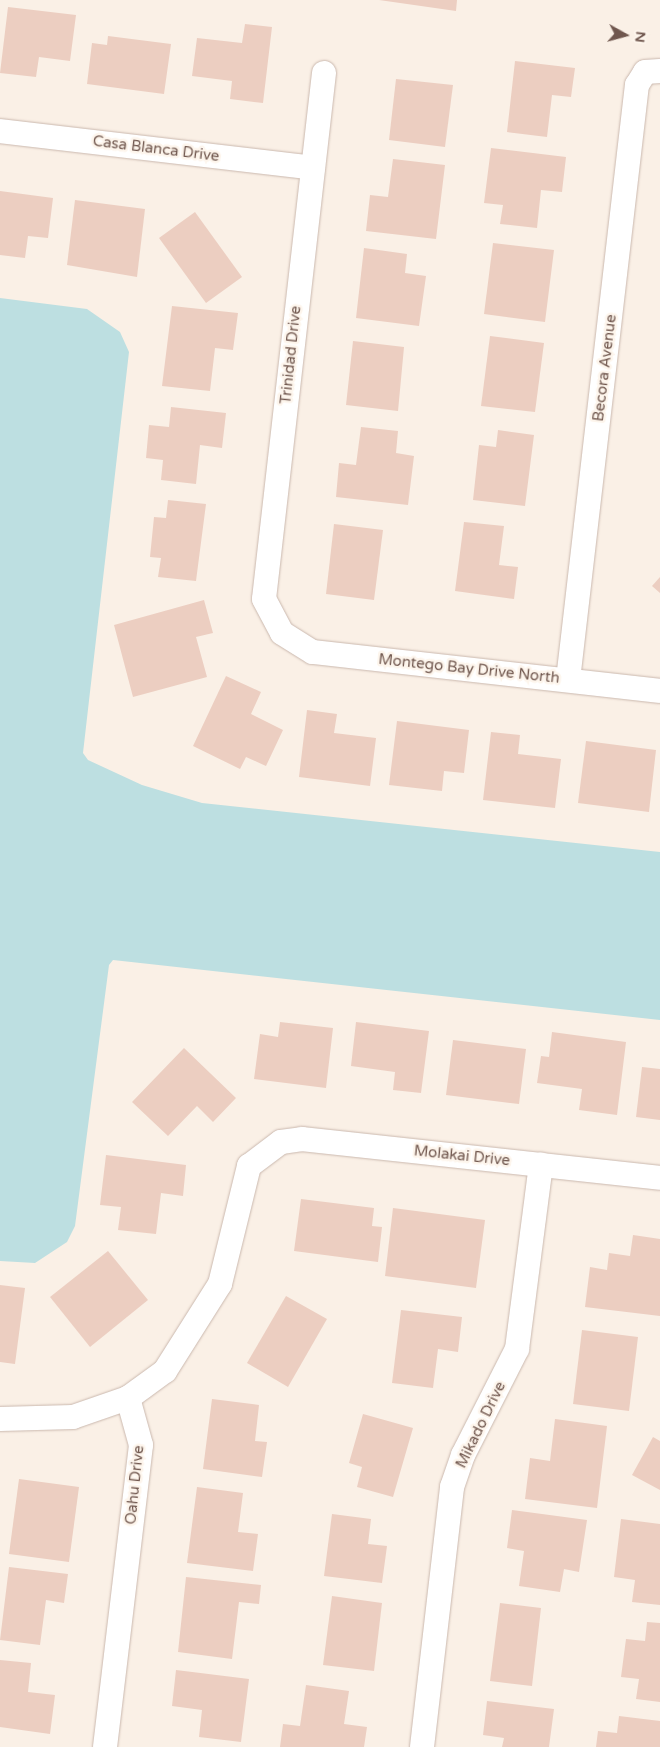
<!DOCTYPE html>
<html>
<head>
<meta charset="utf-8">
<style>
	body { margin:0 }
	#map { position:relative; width:660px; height:1747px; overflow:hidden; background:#faf0e6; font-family:"Varela Round",sans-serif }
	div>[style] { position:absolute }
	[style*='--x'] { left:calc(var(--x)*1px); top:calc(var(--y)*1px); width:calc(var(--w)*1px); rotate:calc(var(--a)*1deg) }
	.water>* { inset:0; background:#bddfe1 }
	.building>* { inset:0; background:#eccec1 }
	.roads { filter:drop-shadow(0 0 1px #cab8ae) drop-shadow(0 0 1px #cab8ae) }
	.street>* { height:24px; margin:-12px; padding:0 12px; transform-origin:12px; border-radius:12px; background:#fff }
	span { translate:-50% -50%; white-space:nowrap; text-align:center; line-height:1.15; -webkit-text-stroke:5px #fdf5ec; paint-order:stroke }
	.street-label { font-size:15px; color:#70574e }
	.north { position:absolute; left:600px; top:10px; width:50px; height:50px; -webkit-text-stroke:4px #fdf5ec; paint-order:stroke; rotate:97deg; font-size:14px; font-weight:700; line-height:20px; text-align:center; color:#70574e }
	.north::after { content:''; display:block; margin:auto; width:18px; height:22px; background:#70574e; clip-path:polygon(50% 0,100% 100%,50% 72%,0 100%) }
</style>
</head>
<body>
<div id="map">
	<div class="water">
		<i style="clip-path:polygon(0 298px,87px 309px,120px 332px,129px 352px,83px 753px,88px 760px,142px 785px,202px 803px,660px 852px,660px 1020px,113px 960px,109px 965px,75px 1226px,67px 1242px,35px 1263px,0 1261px)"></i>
	</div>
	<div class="building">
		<i style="clip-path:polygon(379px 0,457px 0,456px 11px)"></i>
		<i style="clip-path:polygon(8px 7px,76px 15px,70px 61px,39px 57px,36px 77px,0 73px)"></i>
		<i style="clip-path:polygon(245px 24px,272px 27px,263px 103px,230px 99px,232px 81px,192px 76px,197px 38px,242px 43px)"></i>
		<i style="clip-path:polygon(108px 36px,171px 44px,164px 94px,87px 84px,92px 43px,107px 45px)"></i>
		<i style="clip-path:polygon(515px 61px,575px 68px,571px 97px,552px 95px,547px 137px,507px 132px)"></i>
		<i style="clip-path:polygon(396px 79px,453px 85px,445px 147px,389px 140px)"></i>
		<i style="clip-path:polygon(491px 148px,566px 157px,562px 192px,541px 190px,537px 228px,500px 224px,503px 205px,484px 203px)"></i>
		<i style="clip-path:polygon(393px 159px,445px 165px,436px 239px,366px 231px,370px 195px,388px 197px)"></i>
		<i style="clip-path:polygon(0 191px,53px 198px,48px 238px,28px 236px,25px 258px,0 255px)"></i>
		<i style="clip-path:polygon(75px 200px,145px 209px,137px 277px,67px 265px)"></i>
		<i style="clip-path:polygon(195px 212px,242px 277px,206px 303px,159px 238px)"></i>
		<i style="clip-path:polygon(493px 243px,554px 250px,545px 322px,484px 314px)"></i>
		<i style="clip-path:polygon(364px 248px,407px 254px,405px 273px,426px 276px,419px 326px,356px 318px)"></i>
		<i style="clip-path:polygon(172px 306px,238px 313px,233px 350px,215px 348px,210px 391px,162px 386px)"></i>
		<i style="clip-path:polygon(490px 336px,544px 343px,535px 412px,481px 406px)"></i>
		<i style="clip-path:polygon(353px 341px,404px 347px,398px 411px,346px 405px)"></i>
		<i style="clip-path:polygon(171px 407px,226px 413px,222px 448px,200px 445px,196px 484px,161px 480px,163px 460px,146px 458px,149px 425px,169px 427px)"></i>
		<i style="clip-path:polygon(361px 427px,398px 431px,396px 453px,414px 456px,408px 505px,336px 497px,339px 463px,356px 465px)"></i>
		<i style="clip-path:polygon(498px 430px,534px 435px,525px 506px,473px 500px,479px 445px,496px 447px)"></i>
		<i style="clip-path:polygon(168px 500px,206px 504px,196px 581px,158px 577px,161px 558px,150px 557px,154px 517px,166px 518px)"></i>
		<i style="clip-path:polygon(464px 522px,504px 526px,499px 565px,518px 567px,514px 599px,455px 591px)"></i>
		<i style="clip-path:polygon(334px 524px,383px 530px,374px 600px,326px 594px)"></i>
		<i style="clip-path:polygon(660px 577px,660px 593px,652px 586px)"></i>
		<i style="clip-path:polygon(204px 600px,213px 633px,196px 637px,207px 677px,133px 697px,114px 625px)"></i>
		<i style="clip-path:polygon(226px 676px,261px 692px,251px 714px,283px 730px,266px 766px,246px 757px,240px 769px,193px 746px)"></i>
		<i style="clip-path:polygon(307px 710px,337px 714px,334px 733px,376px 738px,370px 786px,299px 777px)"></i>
		<i style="clip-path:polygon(397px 721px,469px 730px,464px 773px,444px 771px,442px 791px,389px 785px)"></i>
		<i style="clip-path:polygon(491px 732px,520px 735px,518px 754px,561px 759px,555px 808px,483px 800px)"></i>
		<i style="clip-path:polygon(586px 741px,656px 750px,649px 812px,578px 803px)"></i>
		<i style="clip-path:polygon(280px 1022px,333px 1028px,326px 1088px,254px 1079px,260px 1034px,278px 1037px)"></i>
		<i style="clip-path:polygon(356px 1022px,429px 1031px,421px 1093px,393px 1090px,395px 1072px,351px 1066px)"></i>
		<i style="clip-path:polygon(552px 1032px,626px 1042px,617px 1115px,579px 1110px,582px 1089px,537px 1083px,541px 1056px,549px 1057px)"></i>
		<i style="clip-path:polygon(453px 1040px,526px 1049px,519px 1104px,446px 1095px)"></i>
		<i style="clip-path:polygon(184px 1048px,236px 1098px,213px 1122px,197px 1106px,168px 1136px,132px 1102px)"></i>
		<i style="clip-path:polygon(642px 1067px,660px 1069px,660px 1120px,636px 1117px)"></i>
		<i style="clip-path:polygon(106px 1155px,186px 1165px,183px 1196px,161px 1193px,156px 1234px,118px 1230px,121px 1207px,100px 1205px)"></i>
		<i style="clip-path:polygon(301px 1199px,374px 1208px,372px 1226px,382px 1227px,378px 1262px,294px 1251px)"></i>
		<i style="clip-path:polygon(393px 1208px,485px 1220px,476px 1288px,385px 1276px)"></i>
		<i style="clip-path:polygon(633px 1235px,660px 1239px,660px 1316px,585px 1307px,590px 1267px,607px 1270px,609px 1253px,630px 1256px)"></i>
		<i style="clip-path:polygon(108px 1251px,148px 1300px,90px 1347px,50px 1297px)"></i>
		<i style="clip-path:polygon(0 1285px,25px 1288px,15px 1364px,0 1362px)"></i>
		<i style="clip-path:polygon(286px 1296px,327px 1319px,288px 1387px,247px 1363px)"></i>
		<i style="clip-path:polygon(401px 1310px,462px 1317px,458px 1352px,438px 1349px,433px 1388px,392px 1383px)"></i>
		<i style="clip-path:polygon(582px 1330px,638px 1337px,629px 1411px,573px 1404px)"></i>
		<i style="clip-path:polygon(212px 1399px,259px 1405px,255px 1441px,267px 1442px,262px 1477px,203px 1469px)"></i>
		<i style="clip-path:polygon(363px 1414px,413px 1428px,393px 1497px,357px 1487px,362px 1467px,349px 1463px)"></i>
		<i style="clip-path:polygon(555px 1419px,607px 1426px,597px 1508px,525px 1499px,530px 1458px,550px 1461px)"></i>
		<i style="clip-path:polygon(653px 1437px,660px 1441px,660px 1490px,632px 1475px)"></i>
		<i style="clip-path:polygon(19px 1479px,79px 1487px,69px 1562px,9px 1554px)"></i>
		<i style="clip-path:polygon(197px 1487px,243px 1493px,238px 1532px,258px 1534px,253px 1571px,187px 1563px)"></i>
		<i style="clip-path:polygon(512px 1510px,587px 1520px,579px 1572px,564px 1569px,560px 1592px,519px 1586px,524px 1551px,507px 1548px)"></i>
		<i style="clip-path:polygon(332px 1514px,371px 1519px,368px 1544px,387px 1546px,382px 1583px,324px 1576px)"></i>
		<i style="clip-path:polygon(621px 1519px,660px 1524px,660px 1605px,632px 1602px,635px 1580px,614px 1577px)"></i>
		<i style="clip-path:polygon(9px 1567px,68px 1574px,64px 1603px,46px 1600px,40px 1645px,0 1640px)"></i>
		<i style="clip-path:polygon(186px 1577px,261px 1585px,259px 1604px,239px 1602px,232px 1659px,178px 1652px)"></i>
		<i style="clip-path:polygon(332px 1596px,382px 1603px,374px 1671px,323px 1665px)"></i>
		<i style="clip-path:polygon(500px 1603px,541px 1608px,532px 1686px,490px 1681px)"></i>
		<i style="clip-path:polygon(647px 1622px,660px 1623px,660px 1702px,636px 1699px,639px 1679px,621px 1677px,626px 1639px,645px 1641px)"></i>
		<i style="clip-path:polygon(0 1660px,31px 1663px,28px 1692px,55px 1695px,50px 1734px,0 1727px)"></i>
		<i style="clip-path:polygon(176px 1670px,249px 1679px,241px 1742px,199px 1737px,202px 1710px,172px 1706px)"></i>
		<i style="clip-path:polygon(306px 1685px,349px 1691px,344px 1724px,367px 1727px,364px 1747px,280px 1747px,283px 1724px,300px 1726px)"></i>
		<i style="clip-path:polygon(487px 1701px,554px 1709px,549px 1747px,502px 1747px,504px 1738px,483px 1735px)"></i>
		<i style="clip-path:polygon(619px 1716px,660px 1721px,660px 1747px,596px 1747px,598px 1731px,617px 1733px)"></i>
	</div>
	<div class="roads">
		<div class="street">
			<i style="--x:324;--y:73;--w:529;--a:96.51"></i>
			<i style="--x:264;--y:599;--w:38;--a:62"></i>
			<i style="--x:282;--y:633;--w:36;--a:32"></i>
			<i style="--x:313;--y:652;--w:349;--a:6.4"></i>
			<i style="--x:0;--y:131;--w:315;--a:6.7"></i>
			<i style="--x:568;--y:680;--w:599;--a:-83.39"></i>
			<i style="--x:637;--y:85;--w:15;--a:-58"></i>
			<i style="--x:645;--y:72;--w:15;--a:-4"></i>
			<i style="--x:0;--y:1419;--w:73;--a:-1.6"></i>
			<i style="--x:73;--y:1417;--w:58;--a:-19.1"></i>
			<i style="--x:105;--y:1747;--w:304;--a:-83.2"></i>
			<i style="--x:141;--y:1445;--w:49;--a:-105.5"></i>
			<i style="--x:128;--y:1398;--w:46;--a:-36.1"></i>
			<i style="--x:165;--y:1371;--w:103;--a:-57.7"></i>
			<i style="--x:220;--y:1284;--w:122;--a:-76.2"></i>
			<i style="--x:249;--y:1166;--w:40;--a:-37"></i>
			<i style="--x:281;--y:1142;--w:21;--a:-8"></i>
			<i style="--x:302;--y:1139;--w:360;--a:6.2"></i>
			<i style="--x:422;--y:1747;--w:262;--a:-83.4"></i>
			<i style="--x:452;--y:1487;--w:34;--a:-71"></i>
			<i style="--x:463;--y:1455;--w:119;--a:-63"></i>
			<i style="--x:517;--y:1349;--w:186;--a:-82.6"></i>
		</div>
	</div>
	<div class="street-label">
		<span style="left:156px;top:149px;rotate:7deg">Casa Blanca Drive</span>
		<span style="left:291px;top:355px;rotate:-84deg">Trinidad Drive</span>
		<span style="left:605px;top:368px;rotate:-83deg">Becora Avenue</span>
		<span style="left:469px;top:669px;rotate:6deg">Montego Bay Drive North</span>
		<span style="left:462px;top:1156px;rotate:6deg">Molakai Drive</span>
		<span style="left:481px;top:1425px;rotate:-64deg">Mikado Drive</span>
		<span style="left:135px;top:1485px;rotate:-84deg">Oahu Drive</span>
	</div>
	<div class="north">N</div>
</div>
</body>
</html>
